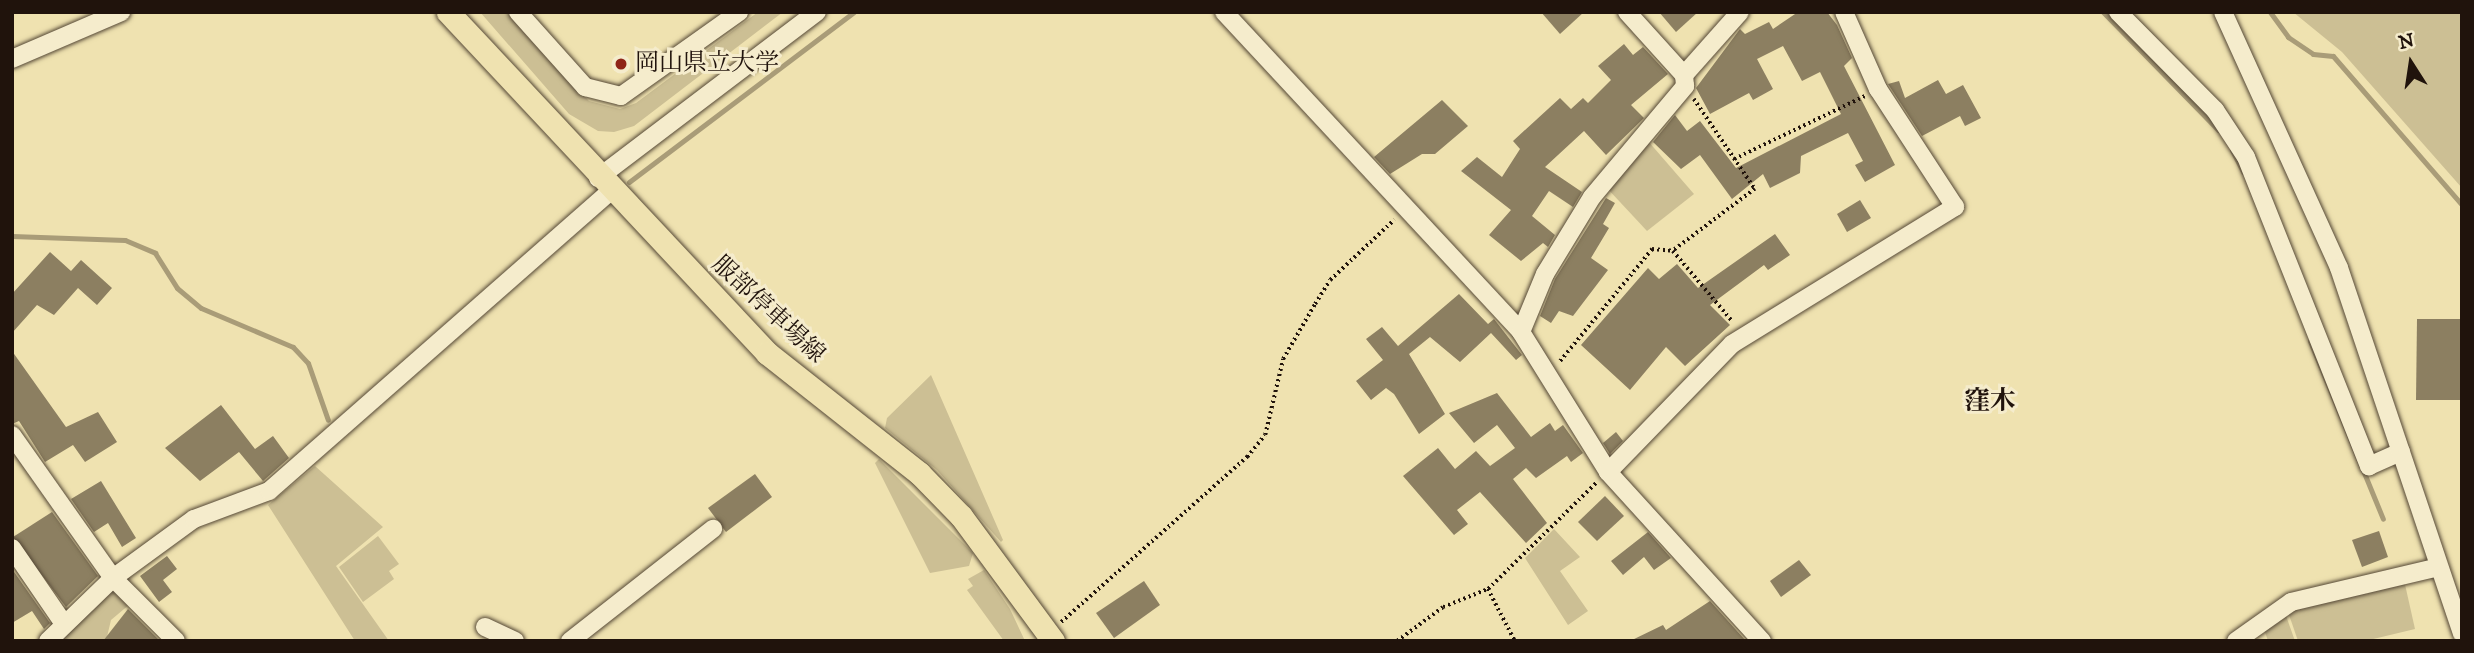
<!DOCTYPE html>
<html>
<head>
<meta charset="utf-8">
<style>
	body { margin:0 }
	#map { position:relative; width:2474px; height:653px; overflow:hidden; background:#efe2b0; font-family:"IM FELL DW Pica","Noto Serif JP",serif }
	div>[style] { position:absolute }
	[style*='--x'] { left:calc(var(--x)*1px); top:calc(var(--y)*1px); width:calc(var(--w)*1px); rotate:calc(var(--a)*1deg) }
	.green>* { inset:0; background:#ccbf94 }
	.stream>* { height:5px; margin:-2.5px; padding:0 2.5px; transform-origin:2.5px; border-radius:2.5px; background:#a99c78 }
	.building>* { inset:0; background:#8c7f61 }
	.path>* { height:3.5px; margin-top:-1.75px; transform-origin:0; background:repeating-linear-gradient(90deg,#20130c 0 2px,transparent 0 5.5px) }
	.roads { filter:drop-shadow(0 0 2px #544735) drop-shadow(0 0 2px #544735) }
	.minor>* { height:18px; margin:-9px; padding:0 9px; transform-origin:9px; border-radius:9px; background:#f5eccc }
	.major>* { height:23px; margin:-11.5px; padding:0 11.5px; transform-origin:11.5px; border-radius:11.5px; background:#efe2b0 }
	.dots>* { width:19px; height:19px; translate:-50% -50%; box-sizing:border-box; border:4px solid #f5eccc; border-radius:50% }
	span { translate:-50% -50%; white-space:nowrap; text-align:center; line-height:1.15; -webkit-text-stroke:6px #f5eccc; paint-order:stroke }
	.poi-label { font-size:24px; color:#20130c }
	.left { translate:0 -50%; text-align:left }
	.street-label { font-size:24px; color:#20130c }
	.neighbourhood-label { font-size:26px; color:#20130c; font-weight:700 }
	.frame { position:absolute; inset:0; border:14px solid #20130c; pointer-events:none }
	.north { position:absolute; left:2376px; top:28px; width:70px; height:70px; -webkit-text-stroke:5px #f5eccc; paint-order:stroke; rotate:348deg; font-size:19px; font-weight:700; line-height:28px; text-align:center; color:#20130c }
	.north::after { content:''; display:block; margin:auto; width:24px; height:32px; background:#20130c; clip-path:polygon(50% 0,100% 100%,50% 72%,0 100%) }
</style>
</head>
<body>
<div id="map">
	<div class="green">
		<i style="clip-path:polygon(480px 12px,506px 12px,589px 101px,620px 109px,636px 103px,758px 12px,783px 12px,634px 126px,614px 132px,598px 131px,569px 114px)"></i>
		<i style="clip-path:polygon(2293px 12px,2462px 12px,2462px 188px,2342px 52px)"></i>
		<i style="clip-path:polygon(1648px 141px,1694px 194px,1647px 231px,1606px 187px)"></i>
		<i style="clip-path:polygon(931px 375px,1003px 540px,1001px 542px,937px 470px,885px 428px,887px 418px)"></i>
		<i style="clip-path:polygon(879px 459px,973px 553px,969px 566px,930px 573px,875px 463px)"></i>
		<i style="clip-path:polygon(315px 466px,383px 527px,336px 566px,389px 641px,355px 641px,268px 505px)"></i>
		<i style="clip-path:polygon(1554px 529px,1580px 557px,1560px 571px,1588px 611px,1568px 625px,1525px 558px)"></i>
		<i style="clip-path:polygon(378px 536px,399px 564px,389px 571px,394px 579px,363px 602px,339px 567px)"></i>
		<i style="clip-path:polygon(984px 570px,1010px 609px,1025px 641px,1004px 641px,967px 590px,973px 586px,968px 579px)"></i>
		<i style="clip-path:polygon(2404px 580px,2415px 629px,2365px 641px,2298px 641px,2287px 609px)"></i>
		<i style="clip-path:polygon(111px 587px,130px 604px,111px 620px,106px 641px,56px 641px)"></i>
		<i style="clip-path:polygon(2284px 610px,2295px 641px,2268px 641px,2262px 623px)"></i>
	</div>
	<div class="stream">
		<i style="--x:2103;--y:12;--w:165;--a:45.7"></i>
		<i style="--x:2270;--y:12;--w:31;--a:54"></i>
		<i style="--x:2288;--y:37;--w:30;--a:34"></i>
		<i style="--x:2313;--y:54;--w:20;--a:6"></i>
		<i style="--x:2333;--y:56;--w:197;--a:49.1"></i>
		<i style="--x:2232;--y:150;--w:25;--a:63"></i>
		<i style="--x:629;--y:182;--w:282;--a:-37.1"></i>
		<i style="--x:12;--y:236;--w:113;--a:2"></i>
		<i style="--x:125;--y:240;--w:33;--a:23"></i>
		<i style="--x:155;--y:253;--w:41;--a:57.8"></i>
		<i style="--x:177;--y:288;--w:31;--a:40"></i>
		<i style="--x:201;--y:308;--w:100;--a:23"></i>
		<i style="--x:293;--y:347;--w:22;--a:47"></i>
		<i style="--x:308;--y:363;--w:60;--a:70.7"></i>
		<i style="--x:2310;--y:341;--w:192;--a:67.7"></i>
	</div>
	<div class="building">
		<i style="clip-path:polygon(1541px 12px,1584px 12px,1560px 34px)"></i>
		<i style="clip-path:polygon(1659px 12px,1698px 12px,1676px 32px)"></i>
		<i style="clip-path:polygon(1798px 12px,1827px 12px,1837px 25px,1852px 58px,1844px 66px,1895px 165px,1865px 182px,1855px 165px,1863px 161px,1848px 133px,1801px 156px,1800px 173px,1770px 188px,1763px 174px,1732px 199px,1700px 155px,1681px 169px,1653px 142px,1675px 115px,1687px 131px,1700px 121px,1736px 168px,1841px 114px,1820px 72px,1802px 81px,1783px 46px,1757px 59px,1773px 89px,1753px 100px,1749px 93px,1710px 114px,1696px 88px,1740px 29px,1745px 34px,1769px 22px,1773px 29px)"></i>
		<i style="clip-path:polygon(1624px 44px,1633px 55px,1643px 47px,1668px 74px,1631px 105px,1644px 118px,1606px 155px,1584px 131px,1545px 167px,1582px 192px,1573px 207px,1549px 191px,1532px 216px,1555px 235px,1548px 247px,1543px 243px,1521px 261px,1489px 235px,1511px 210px,1461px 171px,1477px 157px,1502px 177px,1520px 149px,1513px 141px,1560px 98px,1571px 109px,1583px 98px,1588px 103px,1611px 80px,1598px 66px)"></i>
		<i style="clip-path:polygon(1938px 80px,1946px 94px,1963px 85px,1981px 118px,1965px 126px,1960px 116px,1922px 136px,1888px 84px,1899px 81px,1905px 98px)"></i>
		<i style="clip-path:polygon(1442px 100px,1468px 126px,1435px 154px,1422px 154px,1390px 174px,1374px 157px)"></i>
		<i style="clip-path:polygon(1606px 198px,1615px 203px,1603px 224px,1609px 228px,1591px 258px,1608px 270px,1573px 316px,1559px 311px,1551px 323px,1540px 316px,1555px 279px)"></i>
		<i style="clip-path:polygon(1860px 200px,1871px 218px,1847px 232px,1837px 214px)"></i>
		<i style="clip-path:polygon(1775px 234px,1790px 255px,1768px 270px,1764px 265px,1710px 305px,1730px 325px,1685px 366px,1666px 347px,1630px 390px,1581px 345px,1648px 268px,1659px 279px,1677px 264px,1698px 288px)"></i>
		<i style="clip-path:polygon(50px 252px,71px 271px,81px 260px,112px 288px,97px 305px,78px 288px,54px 315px,37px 305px,12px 333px,12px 294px)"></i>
		<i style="clip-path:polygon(1459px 294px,1488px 324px,1494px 319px,1522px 355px,1516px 360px,1491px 333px,1460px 362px,1430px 337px,1409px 354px,1445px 414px,1419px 434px,1394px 394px,1386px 388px,1371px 400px,1356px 381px,1383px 360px,1366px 339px,1382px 327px,1398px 346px)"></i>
		<i style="clip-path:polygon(2417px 319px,2462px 319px,2462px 400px,2416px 400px)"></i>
		<i style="clip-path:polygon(12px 351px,66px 427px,98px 412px,117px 442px,85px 462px,73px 445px,45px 462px,19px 421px,12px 424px)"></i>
		<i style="clip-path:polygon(1497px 393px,1531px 437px,1550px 423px,1555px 431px,1563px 425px,1583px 453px,1571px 462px,1567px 456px,1536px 478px,1526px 468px,1513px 479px,1547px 523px,1526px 543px,1480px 492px,1457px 510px,1468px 524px,1454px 535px,1403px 476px,1438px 448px,1455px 469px,1476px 451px,1490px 466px,1515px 448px,1497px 425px,1474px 443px,1449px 413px)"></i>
		<i style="clip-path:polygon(221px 405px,255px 449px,273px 436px,289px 458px,263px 481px,239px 452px,200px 481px,165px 448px)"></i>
		<i style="clip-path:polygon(1616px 432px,1623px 441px,1610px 454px,1603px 443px)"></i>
		<i style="clip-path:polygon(755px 474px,772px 497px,726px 532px,708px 508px)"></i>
		<i style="clip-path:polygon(101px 481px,136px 538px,122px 547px,108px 523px,94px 532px,71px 499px)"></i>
		<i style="clip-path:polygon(1605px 496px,1624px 516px,1597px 541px,1578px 522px)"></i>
		<i style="clip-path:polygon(52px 512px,98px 576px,66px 607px,13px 537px)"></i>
		<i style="clip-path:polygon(2379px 531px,2388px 557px,2362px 567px,2352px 540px)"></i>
		<i style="clip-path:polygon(1648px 532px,1671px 558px,1654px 570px,1644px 557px,1623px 575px,1611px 561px)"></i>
		<i style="clip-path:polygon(167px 556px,177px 569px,163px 580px,172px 592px,159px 602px,140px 576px)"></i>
		<i style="clip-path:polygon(1799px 560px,1811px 575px,1781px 597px,1770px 581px)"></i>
		<i style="clip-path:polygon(12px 569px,50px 623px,44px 629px,32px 611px,12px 623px)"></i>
		<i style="clip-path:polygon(1144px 581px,1160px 605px,1114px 638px,1096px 613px)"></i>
		<i style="clip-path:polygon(1710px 601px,1746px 641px,1630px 641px,1663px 625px,1666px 630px)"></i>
		<i style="clip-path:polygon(128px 609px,160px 641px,103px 641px)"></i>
	</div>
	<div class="path">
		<i style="--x:1694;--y:99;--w:109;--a:55.9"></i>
		<i style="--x:1755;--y:189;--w:103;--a:142.9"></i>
		<i style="--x:1673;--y:251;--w:93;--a:49.8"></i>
		<i style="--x:1734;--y:159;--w:145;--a:-25.7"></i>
		<i style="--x:1560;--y:361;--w:145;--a:-50.6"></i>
		<i style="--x:1652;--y:249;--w:21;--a:5"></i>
		<i style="--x:1488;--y:589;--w:59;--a:62.6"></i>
		<i style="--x:1061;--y:622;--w:249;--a:-41.6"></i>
		<i style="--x:1247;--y:457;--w:28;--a:-51"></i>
		<i style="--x:1265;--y:435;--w:78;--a:-76.7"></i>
		<i style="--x:1283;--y:359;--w:64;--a:-59.8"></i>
		<i style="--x:1315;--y:304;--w:28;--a:-58"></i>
		<i style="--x:1330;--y:280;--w:88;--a:-43.2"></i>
		<i style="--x:1397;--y:641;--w:57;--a:-36.5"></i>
		<i style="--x:1443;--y:607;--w:48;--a:-21.8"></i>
		<i style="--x:1488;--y:589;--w:151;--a:-44.5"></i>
	</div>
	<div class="roads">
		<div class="minor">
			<i style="--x:518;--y:12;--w:101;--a:48.2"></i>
			<i style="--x:585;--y:87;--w:37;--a:14"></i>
			<i style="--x:621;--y:96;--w:145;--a:-35.4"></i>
			<i style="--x:1224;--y:12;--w:437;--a:47.1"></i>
			<i style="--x:1521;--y:332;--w:165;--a:58.1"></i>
			<i style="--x:1608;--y:472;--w:229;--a:47.7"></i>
			<i style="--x:2118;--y:12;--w:138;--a:45.3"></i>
			<i style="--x:2215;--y:110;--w:56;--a:56.6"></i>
			<i style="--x:2246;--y:157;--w:333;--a:68.3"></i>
			<i style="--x:2369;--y:466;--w:35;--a:-24"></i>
			<i style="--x:2223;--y:12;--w:281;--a:65.6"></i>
			<i style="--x:2339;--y:268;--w:386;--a:71.4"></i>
			<i style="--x:12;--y:59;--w:119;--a:-23.3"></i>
			<i style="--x:1684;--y:75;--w:84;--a:-48.4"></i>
			<i style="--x:598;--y:178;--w:275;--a:-37.2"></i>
			<i style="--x:1521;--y:332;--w:63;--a:-67.5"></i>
			<i style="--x:1545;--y:274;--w:90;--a:-58.6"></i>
			<i style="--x:1592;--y:197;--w:145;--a:-50"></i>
			<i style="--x:1685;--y:86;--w:11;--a:-95"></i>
			<i style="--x:1684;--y:75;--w:85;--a:-132.1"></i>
			<i style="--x:12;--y:435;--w:175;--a:54.8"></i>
			<i style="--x:113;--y:578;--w:89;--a:45"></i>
			<i style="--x:1608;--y:472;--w:178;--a:-45.9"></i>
			<i style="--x:1732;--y:344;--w:262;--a:-31.6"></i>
			<i style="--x:1955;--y:207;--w:141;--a:-123.1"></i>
			<i style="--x:1878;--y:89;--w:84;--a:-113.8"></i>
			<i style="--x:12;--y:548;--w:92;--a:55.6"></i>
			<i style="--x:485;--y:627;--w:33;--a:25"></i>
			<i style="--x:48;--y:641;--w:91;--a:-44.1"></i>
			<i style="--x:113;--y:578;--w:100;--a:-36.1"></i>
			<i style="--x:194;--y:519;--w:80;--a:-20.5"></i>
			<i style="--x:269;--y:491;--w:454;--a:-41.3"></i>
			<i style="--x:570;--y:641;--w:182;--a:-38.1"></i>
			<i style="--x:2236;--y:641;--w:67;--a:-35.3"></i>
			<i style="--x:2291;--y:602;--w:152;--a:-13.3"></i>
		</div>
		<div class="major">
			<i style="--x:448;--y:12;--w:467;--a:46.9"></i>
			<i style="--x:767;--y:353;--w:194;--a:38.3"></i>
			<i style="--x:919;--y:473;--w:60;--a:45.7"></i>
			<i style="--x:961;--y:516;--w:155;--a:53.6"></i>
		</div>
	</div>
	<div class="dots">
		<i style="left:621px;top:64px;background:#8f2418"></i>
	</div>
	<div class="poi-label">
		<span class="left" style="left:635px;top:64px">岡山県立大学</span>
	</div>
	<div class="street-label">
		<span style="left:768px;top:310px;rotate:43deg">服部停車場線</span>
	</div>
	<div class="neighbourhood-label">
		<span style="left:1990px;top:402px">窪木</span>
	</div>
	<div class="frame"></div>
	<div class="north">N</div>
</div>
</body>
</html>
